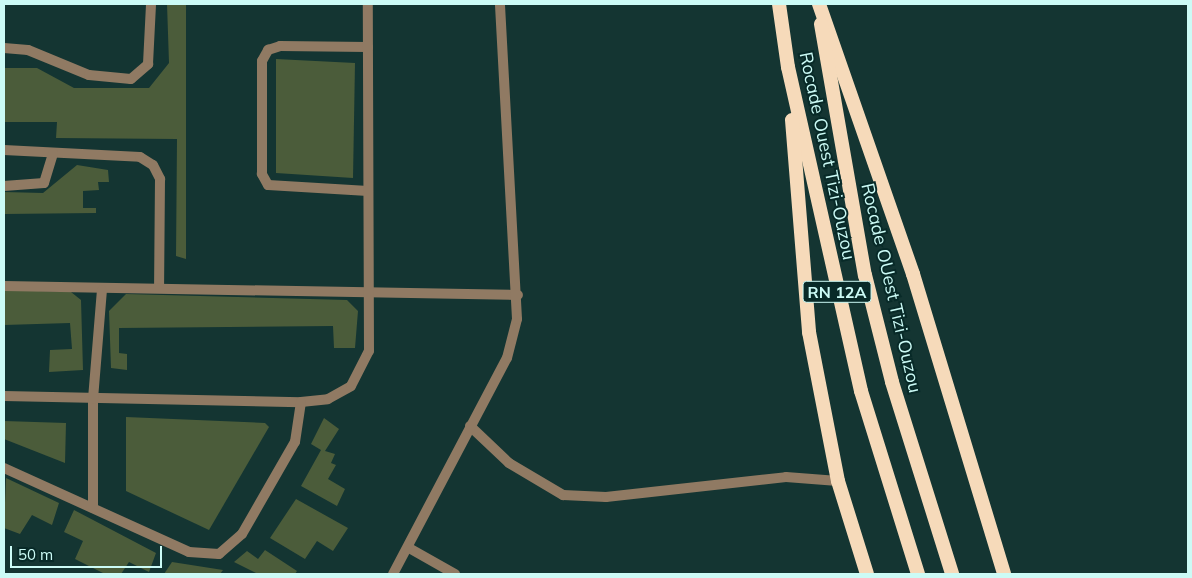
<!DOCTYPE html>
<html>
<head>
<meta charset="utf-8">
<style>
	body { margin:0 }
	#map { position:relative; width:1192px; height:578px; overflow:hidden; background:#143532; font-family:Mulish,sans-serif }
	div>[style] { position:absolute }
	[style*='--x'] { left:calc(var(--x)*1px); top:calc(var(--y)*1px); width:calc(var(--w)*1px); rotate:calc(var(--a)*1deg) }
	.green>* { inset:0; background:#4b5c3a }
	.minor>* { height:10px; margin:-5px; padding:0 5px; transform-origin:5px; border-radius:5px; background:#907a63 }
	.trunk>* { height:14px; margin:-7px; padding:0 7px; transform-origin:7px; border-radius:7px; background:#f6daba }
	span { translate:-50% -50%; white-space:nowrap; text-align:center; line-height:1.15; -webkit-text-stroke:4px #082a28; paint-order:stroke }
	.shield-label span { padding:1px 4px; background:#082a28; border:1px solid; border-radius:4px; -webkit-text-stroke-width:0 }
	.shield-label { font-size:16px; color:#ccfbf6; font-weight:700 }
	.street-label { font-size:18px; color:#ccfbf6 }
	.frame { position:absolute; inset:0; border:5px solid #ccfbf6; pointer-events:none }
	.scale { position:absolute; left:10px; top:546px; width:152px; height:22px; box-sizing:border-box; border:2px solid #ccfbf6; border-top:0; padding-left:6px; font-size:15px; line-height:18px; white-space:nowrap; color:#ccfbf6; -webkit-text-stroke:4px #082a28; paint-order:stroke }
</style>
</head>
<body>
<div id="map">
	<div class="green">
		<i style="clip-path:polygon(167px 4px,186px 4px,186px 259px,176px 256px,177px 139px,56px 138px,57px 122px,4px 122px,4px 68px,37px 68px,74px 88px,149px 88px,169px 63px)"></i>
		<i style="clip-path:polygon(276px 59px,355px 63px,353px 178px,276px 173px)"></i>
		<i style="clip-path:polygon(77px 165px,108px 170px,109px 182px,98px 182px,99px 190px,83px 191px,83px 208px,96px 208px,96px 213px,4px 214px,4px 192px,43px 193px)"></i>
		<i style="clip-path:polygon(4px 290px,71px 292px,81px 300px,83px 370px,49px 372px,50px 350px,72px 349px,70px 323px,4px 325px)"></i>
		<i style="clip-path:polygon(126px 294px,347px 300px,358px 311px,355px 348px,334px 348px,333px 326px,119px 328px,119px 353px,127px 354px,127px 370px,111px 368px,109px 311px)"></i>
		<i style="clip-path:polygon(126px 417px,265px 423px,269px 427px,209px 530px,126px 491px)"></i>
		<i style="clip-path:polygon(324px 418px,339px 429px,325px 451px,335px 454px,331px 463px,336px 465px,328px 479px,345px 489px,337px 506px,301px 486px,321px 450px,311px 444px)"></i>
		<i style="clip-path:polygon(4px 421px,66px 423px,65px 463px,4px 439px)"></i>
		<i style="clip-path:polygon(6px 478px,59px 503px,52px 525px,32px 515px,20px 534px,4px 528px)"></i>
		<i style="clip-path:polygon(296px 499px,348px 528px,333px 551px,317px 541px,305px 559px,270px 538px)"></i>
		<i style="clip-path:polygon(74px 510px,156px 553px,149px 572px,129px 562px,121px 574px,105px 574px,75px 559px,83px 541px,64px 532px)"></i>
		<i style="clip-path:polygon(265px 550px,297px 571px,295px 574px,258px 574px,234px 562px,247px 551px,258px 559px)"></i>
		<i style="clip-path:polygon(172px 562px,223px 570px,220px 574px,164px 574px)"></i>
	</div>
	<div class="minor">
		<i style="--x:4;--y:48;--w:24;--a:5"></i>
		<i style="--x:28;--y:50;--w:66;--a:22.3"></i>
		<i style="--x:89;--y:75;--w:42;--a:5.4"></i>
		<i style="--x:131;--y:79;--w:23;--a:-41"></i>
		<i style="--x:148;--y:64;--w:60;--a:-87.1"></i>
		<i style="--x:4;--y:150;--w:136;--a:2.9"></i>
		<i style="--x:140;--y:157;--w:15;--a:32"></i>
		<i style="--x:153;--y:165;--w:16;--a:63"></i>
		<i style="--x:160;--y:179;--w:109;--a:90.5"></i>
		<i style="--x:4;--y:186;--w:40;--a:-4.3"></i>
		<i style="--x:44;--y:183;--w:31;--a:-73"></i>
		<i style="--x:368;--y:191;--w:100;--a:-176.6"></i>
		<i style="--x:268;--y:185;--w:13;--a:-119"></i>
		<i style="--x:262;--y:174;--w:113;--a:-90"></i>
		<i style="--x:262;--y:61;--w:13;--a:-61"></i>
		<i style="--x:268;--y:50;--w:13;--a:-18"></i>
		<i style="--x:280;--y:46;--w:88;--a:0.7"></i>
		<i style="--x:4;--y:286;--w:514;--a:1"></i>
		<i style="--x:4;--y:396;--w:297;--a:1.2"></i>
		<i style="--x:301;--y:402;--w:27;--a:-6"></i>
		<i style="--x:328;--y:399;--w:26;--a:-29"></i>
		<i style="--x:351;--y:386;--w:39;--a:-63"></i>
		<i style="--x:369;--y:351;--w:347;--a:-90.2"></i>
		<i style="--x:470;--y:426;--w:54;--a:43.5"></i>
		<i style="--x:509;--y:463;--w:63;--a:30.7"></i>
		<i style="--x:563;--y:495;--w:43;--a:2.7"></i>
		<i style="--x:606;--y:497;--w:181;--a:-6.3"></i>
		<i style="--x:786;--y:477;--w:52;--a:4.4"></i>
		<i style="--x:4;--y:468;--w:203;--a:24.4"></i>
		<i style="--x:189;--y:552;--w:30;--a:4"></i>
		<i style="--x:219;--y:554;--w:30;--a:-41"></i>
		<i style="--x:242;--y:534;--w:106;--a:-60.1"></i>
		<i style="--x:295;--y:442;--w:40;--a:-81.5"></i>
		<i style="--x:93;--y:508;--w:109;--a:-90"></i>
		<i style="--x:93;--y:399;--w:109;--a:-85.3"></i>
		<i style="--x:409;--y:548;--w:53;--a:29.5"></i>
		<i style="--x:393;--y:574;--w:244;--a:-62.2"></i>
		<i style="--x:507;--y:358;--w:40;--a:-75.6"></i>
		<i style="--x:517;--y:319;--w:315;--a:-93.1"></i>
	</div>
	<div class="trunk">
		<i style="--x:779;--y:4;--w:64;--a:81.9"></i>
		<i style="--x:788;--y:67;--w:332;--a:77.3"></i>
		<i style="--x:861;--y:391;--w:192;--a:72.7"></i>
		<i style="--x:819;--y:4;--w:286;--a:70.8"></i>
		<i style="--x:913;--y:274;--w:313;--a:73.1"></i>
		<i style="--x:821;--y:24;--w:255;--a:80.1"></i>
		<i style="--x:865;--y:275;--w:110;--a:75.8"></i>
		<i style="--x:892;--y:382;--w:201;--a:72.6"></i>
		<i style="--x:792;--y:120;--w:213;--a:85.4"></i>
		<i style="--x:809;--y:332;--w:152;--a:79"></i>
		<i style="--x:838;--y:481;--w:97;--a:72.7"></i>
	</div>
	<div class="shield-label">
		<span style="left:837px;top:292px">RN 12A</span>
	</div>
	<div class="street-label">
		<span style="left:827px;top:156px;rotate:78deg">Rocade Ouest Tizi-Ouzou</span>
		<span style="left:891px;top:288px;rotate:77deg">Rocade OUest Tizi-Ouzou</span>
	</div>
	<div class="frame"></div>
	<div class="scale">50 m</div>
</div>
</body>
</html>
